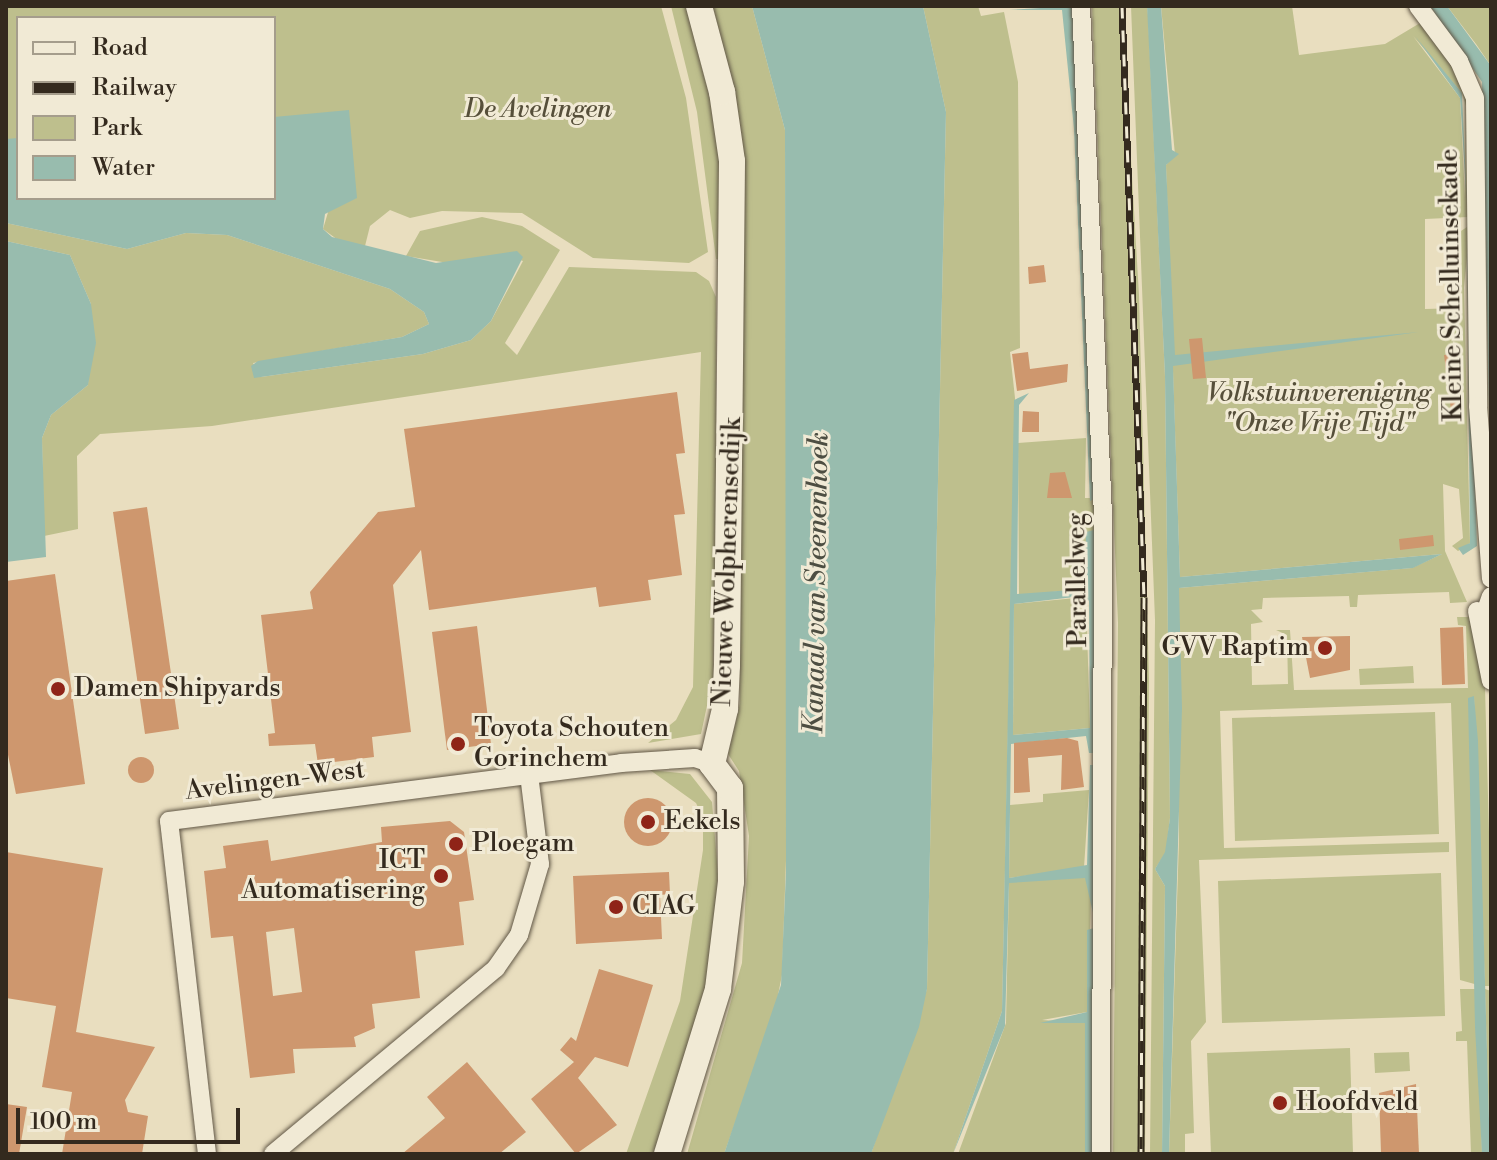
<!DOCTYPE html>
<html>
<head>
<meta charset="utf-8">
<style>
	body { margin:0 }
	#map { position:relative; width:1497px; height:1160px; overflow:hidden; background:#e9debf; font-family:"Libre Bodoni",serif }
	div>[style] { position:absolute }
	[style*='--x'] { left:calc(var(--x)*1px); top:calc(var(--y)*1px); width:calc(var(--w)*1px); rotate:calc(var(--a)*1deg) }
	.green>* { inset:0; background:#bebf8d }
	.water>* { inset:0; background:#98bcae }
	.building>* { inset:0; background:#ce976e }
	.round { border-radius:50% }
	.roads { filter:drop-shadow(0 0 2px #615746) drop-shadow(0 0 2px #615746) }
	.street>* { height:18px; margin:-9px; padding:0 9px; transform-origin:9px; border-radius:9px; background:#f1ead5 }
	.secondary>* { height:26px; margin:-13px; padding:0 13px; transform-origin:13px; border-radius:13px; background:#f1ead5 }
	.rail>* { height:7px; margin-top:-3.5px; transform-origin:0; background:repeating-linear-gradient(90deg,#f1ead5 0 12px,#342a1e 0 24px); box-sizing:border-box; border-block:2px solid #342a1e }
	.dots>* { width:22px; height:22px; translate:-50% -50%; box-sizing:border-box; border:4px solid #f1ead5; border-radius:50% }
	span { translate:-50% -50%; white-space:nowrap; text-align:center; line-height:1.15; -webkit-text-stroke:6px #f1ead5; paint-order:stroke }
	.park-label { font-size:26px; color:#564f3a; font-style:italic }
	.street-label { font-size:26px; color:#342a1e }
	.poi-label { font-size:26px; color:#342a1e }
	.right { translate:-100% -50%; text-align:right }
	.left { translate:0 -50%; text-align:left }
	.water-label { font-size:28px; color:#4d4e42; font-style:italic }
	.frame { position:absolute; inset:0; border:8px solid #342a1e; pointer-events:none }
	.legend { position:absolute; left:16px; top:16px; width:260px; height:184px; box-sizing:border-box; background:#f1ead5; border:2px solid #a59d8c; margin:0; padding:10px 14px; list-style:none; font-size:24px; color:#342a1e }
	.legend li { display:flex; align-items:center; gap:16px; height:40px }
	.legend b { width:40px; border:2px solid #a59d8c }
	.scale { position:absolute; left:16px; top:1108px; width:224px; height:36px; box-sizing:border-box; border:4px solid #342a1e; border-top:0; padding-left:10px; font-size:24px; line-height:28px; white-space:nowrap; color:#342a1e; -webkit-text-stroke:6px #f1ead5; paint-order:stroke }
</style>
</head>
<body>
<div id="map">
	<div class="green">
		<i style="clip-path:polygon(6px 6px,661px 6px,686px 98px,708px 252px,689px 263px,593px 258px,522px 213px,442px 211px,410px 218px,390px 210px,370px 226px,365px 246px,338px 240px,323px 229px,329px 209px,274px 198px,274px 18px,18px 18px,18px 177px,6px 175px)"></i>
		<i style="clip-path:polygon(671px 6px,694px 6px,721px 120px,722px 259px,716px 259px,697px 112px)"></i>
		<i style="clip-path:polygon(707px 6px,752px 6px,785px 130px,788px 803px,782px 975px,774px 1015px,724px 1154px,687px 1154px,742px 963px,749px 836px,739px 771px,728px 754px,740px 704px,739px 405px)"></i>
		<i style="clip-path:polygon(923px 6px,978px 6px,981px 16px,1004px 12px,1018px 82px,1020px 348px,1010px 352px,1015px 398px,1002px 1011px,953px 1154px,871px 1154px,927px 989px,946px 112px)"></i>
		<i style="clip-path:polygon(1092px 6px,1122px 6px,1139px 295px,1149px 679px,1145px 1154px,1113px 1154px,1118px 623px)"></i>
		<i style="clip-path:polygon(1131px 6px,1147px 6px,1148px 15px,1165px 376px,1170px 818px,1166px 852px,1155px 869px,1165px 886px,1162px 1154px,1150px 1154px,1155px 620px)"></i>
		<i style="clip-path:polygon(evenodd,1161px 6px,1292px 6px,1299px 55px,1385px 44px,1425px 20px,1467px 84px,1468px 217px,1425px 219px,1425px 309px,1459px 308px,1461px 231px,1467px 227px,1469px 237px,1464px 287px,1470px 543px,1458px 551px,1452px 546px,1463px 538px,1459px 489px,1443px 484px,1445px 551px,1467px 602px,1450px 603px,1449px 592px,1358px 595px,1357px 607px,1350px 607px,1349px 596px,1263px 598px,1262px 609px,1251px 610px,1263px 622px,1251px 624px,1252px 685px,1288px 684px,1287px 635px,1276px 630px,1290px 630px,1294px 690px,1468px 688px,1466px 626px,1458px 625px,1457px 617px,1473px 617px,1485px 688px,1491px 904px,1491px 986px,1485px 986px,1474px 696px,1478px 985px,1460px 980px,1451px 703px,1220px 711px,1224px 848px,1449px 842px,1449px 852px,1199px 860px,1206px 1022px,1191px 1041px,1194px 1133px,1185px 1134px,1185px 1154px,1169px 1154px,1179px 839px,1179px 588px,1412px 568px,1442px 554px,1180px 577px,1166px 165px,1175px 155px,1161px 6px,1413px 36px,1462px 93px,1466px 106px,1465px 198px,1460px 98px,1413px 36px)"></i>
		<i style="clip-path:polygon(1447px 6px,1490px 6px,1491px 66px,1476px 44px)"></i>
		<i style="clip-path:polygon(482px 217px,522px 226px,560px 250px,505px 343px,517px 355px,569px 267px,696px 272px,709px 281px,716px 297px,716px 501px,713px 677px,701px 734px,648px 743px,676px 720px,693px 687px,701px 352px,212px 426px,100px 434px,77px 456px,78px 529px,44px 536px,42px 438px,51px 415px,88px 385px,91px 304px,70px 255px,6px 241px,6px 223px,127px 249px,186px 233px,227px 235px,390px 289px,424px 312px,429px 324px,402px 337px,253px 363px,261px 377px,423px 354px,471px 340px,491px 321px,523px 261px,502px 254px,448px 263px,406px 256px,420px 231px)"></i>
		<i style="clip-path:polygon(1086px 438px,1085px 498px,1096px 498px,1096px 532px,1086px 532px,1086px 588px,1019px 596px,1018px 443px)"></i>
		<i style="clip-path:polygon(1086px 597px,1090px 728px,1013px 735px,1014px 604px)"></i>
		<i style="clip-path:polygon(1413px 666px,1414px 683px,1360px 685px,1359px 669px)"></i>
		<i style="clip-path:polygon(1435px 712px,1439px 834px,1235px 841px,1232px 718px)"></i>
		<i style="clip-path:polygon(650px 770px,690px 774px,712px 802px,718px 874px,710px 973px,693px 1040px,653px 1154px,626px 1154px,680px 1001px,703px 850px,703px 818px,696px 803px)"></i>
		<i style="clip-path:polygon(1089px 790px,1084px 868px,1009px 878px,1010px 805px,1043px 802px,1043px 794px)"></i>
		<i style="clip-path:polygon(1092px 872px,1087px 1012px,1042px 1020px,1085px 1023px,1085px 1154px,958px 1154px,1006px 1023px,1009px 881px)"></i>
		<i style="clip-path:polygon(1441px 873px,1445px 1016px,1222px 1023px,1218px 881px)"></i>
		<i style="clip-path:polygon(1460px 989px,1478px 989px,1482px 1154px,1471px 1154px,1467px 1041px,1456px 1041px,1456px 1032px,1462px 1031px)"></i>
		<i style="clip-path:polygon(1485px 989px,1491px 991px,1491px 1154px,1490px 1154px)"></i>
		<i style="clip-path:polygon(1350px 1048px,1353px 1154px,1211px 1154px,1207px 1053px)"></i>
		<i style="clip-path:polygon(1409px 1052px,1410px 1071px,1375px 1073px,1374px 1053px)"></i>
	</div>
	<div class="water">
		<i style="clip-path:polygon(752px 6px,923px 6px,946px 112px,927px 989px,919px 1027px,871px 1154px,724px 1154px,781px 985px,786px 872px,785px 130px)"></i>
		<i style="clip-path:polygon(1073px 6px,1096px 498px,1090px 501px,1074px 129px,1062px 10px,1009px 10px)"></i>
		<i style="clip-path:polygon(1147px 6px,1161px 6px,1172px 150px,1179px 154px,1166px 165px,1175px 355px,1419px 332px,1173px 366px,1180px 577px,1442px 554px,1413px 568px,1179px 588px,1182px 708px,1169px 1154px,1162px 1154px,1165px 886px,1155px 869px,1165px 852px,1170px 818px,1165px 376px)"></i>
		<i style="clip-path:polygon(1430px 6px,1447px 6px,1491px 66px,1491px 509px,1482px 82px)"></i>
		<i style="clip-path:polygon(1415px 36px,1462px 93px,1467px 206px,1460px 98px)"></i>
		<i style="clip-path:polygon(349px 110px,357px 198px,325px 214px,323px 229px,332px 237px,436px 263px,517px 251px,523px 257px,491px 321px,471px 340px,423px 354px,254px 378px,251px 366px,258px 361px,402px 337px,429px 324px,424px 312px,390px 289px,227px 235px,186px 233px,127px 249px,6px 223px,6px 139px,18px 138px,18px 198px,274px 198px,274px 117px)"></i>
		<i style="clip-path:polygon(1467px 236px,1477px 546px,1463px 555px,1458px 548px,1470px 543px)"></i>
		<i style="clip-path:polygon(6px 241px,70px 255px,91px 304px,96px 343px,88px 385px,51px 415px,42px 438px,46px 557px,6px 562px)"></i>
		<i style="clip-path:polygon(evenodd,1029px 393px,1019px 405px,1017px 594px,1085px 589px,1086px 532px,1094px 530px,1096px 753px,1089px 753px,1086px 736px,1011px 744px,1009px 878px,1087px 865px,1090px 765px,1097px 765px,1093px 913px,1085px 878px,1009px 883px,1005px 1026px,953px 1154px,1002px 1011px,1014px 400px,1029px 393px,1083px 596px,1089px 601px,1090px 728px,1013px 735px,1014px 604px,1083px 596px)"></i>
		<i style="clip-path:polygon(1474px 696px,1478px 741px,1490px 1154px,1482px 1154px,1475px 1027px,1468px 698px)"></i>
		<i style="clip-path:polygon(1094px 928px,1092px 1154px,1085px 1154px,1085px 1023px,1040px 1023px,1087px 1012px,1087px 930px)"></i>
	</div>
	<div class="building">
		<i style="clip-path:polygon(1044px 265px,1046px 282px,1029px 284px,1028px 267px)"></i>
		<i style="clip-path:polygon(1202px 338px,1206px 378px,1193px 379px,1189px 339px)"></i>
		<i style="clip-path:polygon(1028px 352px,1030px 369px,1068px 364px,1067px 382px,1017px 391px,1012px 354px)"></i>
		<i style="clip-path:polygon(1457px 354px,1462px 409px,1451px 410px,1444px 355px)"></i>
		<i style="clip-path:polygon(677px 392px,685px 453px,676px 454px,685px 514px,674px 515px,682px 575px,648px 580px,651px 600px,599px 607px,596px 587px,429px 610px,421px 550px,393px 585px,411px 732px,372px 737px,374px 757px,318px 764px,315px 744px,269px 746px,268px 734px,275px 733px,261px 615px,313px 609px,310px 592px,378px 512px,415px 507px,404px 429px)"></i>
		<i style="clip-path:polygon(1023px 411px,1039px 412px,1039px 432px,1022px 432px)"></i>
		<i style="clip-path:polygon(1065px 472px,1072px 498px,1047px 498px,1050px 473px)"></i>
		<i style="clip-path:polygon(147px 507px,179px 729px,145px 734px,113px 512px)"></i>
		<i style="clip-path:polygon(1433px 535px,1434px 546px,1400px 550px,1399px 539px)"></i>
		<i style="clip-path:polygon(55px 574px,85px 784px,16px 794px,6px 745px,6px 581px)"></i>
		<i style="clip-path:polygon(477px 626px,491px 744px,447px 750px,432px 632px)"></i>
		<i style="clip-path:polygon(1463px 627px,1465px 684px,1442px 685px,1440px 628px)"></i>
		<i style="clip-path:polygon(1350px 636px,1350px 670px,1310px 678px,1302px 637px)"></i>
		<i style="clip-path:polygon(1067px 738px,1078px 741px,1084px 787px,1061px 790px,1062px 755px,1028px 758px,1030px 792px,1014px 793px,1014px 743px)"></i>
		<i class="round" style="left:128px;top:757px;width:26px;height:26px"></i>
		<i class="round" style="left:624px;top:798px;width:48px;height:48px"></i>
		<i style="clip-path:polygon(evenodd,450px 821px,464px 832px,474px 900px,459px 902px,464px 945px,415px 951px,420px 998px,372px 1004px,375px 1028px,354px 1037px,356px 1047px,293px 1049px,295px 1073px,250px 1078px,233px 936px,211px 938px,204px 871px,226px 868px,223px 846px,268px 840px,271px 861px,382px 842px,381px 827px,450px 821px,294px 928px,302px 992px,273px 996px,266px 932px,294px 928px)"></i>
		<i style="clip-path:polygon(6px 852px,103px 868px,76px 1032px,155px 1047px,125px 1100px,128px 1112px,148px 1116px,142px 1154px,62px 1154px,72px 1092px,42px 1087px,56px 1006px,6px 998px)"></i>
		<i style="clip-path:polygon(669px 872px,670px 894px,660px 895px,662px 939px,576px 944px,573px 876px)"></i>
		<i style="clip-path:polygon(599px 969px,653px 985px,628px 1067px,595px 1057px,578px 1078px,617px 1125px,576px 1154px,531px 1099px,574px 1062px,560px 1050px,571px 1037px,576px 1041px)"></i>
		<i style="clip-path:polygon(467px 1062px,526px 1132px,499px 1154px,402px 1154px,445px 1118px,427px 1097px)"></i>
		<i style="clip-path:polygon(1416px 1084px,1419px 1154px,1381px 1153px,1379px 1093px)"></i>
		<i style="clip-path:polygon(6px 1104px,27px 1107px,19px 1154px,6px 1154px)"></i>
	</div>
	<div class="roads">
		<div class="street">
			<i style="--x:1081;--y:6;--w:510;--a:87.53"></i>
			<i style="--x:1103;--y:516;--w:638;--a:90.18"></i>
			<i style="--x:1418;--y:6;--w:69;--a:53.3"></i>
			<i style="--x:1459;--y:61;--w:40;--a:66.6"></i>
			<i style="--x:1475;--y:98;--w:308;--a:89.4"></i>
			<i style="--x:1478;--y:406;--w:173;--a:85.7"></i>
			<i style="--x:1477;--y:611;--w:71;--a:78.7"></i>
			<i style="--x:1483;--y:619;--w:24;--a:-71"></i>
			<i style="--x:207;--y:1154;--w:335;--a:-96.5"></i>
			<i style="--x:169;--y:821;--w:456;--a:-7.3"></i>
			<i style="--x:621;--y:763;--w:74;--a:-3.9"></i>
			<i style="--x:695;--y:758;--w:18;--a:19"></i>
			<i style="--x:273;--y:1154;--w:290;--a:-39.8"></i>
			<i style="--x:496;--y:968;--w:40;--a:-55.1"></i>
			<i style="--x:519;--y:935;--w:74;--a:-73.5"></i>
			<i style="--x:540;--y:864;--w:91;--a:-97"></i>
		</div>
		<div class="secondary">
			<i style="--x:667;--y:1154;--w:173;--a:-72.8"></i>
			<i style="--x:718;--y:989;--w:108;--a:-83.1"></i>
			<i style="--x:731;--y:882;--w:94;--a:-90.6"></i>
			<i style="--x:730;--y:788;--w:30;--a:-127"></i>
			<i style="--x:712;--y:764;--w:57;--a:-76.7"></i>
			<i style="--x:725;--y:709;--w:44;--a:-87.4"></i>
			<i style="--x:727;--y:665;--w:504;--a:-89.43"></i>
			<i style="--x:732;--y:161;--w:70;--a:-98.2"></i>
			<i style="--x:722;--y:92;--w:89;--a:-105"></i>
		</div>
	</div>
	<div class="rail">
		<i style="--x:1122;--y:6;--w:591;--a:87.87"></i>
		<i style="--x:1144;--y:597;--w:557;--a:90.31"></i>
	</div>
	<div class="dots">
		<i style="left:1325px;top:648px;background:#8f2418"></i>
		<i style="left:58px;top:689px;background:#8f2418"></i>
		<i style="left:458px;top:744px;background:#8f2418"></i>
		<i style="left:648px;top:822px;background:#8f2418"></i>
		<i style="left:456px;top:844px;background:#8f2418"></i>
		<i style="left:441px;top:876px;background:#8f2418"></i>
		<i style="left:616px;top:907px;background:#8f2418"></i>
		<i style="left:1280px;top:1103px;background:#8f2418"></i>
	</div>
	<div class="park-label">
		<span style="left:538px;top:110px">De Avelingen</span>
		<span style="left:1319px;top:409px">Volkstuinvereniging<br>"Onze Vrije Tijd"</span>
	</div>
	<div class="street-label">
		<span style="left:1452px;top:285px;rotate:-91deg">Kleine Schelluinsekade</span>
		<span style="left:728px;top:562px;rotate:-88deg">Nieuwe Wolpherensedijk</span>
		<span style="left:1078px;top:580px;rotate:-91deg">Parallelweg</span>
		<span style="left:275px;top:781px;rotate:-7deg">Avelingen-West</span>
	</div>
	<div class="poi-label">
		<span class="right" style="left:1309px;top:648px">GVV Raptim</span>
		<span class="left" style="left:74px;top:689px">Damen Shipyards</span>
		<span class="left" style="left:474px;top:744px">Toyota Schouten<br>Gorinchem</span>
		<span class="left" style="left:664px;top:822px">Eekels</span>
		<span class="left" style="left:472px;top:844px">Ploegam</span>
		<span class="right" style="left:425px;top:876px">ICT<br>Automatisering</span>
		<span class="left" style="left:632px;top:907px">CIAG</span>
		<span class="left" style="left:1296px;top:1103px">Hoofdveld</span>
	</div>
	<div class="water-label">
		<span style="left:817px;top:583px;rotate:-89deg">Kanaal van Steenenhoek</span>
	</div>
	<div class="frame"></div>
	<ul class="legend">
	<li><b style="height:10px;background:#f1ead5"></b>Road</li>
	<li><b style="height:10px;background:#342a1e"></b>Railway</li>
	<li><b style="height:22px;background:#bebf8d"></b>Park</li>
	<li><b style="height:22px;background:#98bcae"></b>Water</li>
	</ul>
	<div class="scale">100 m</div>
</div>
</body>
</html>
